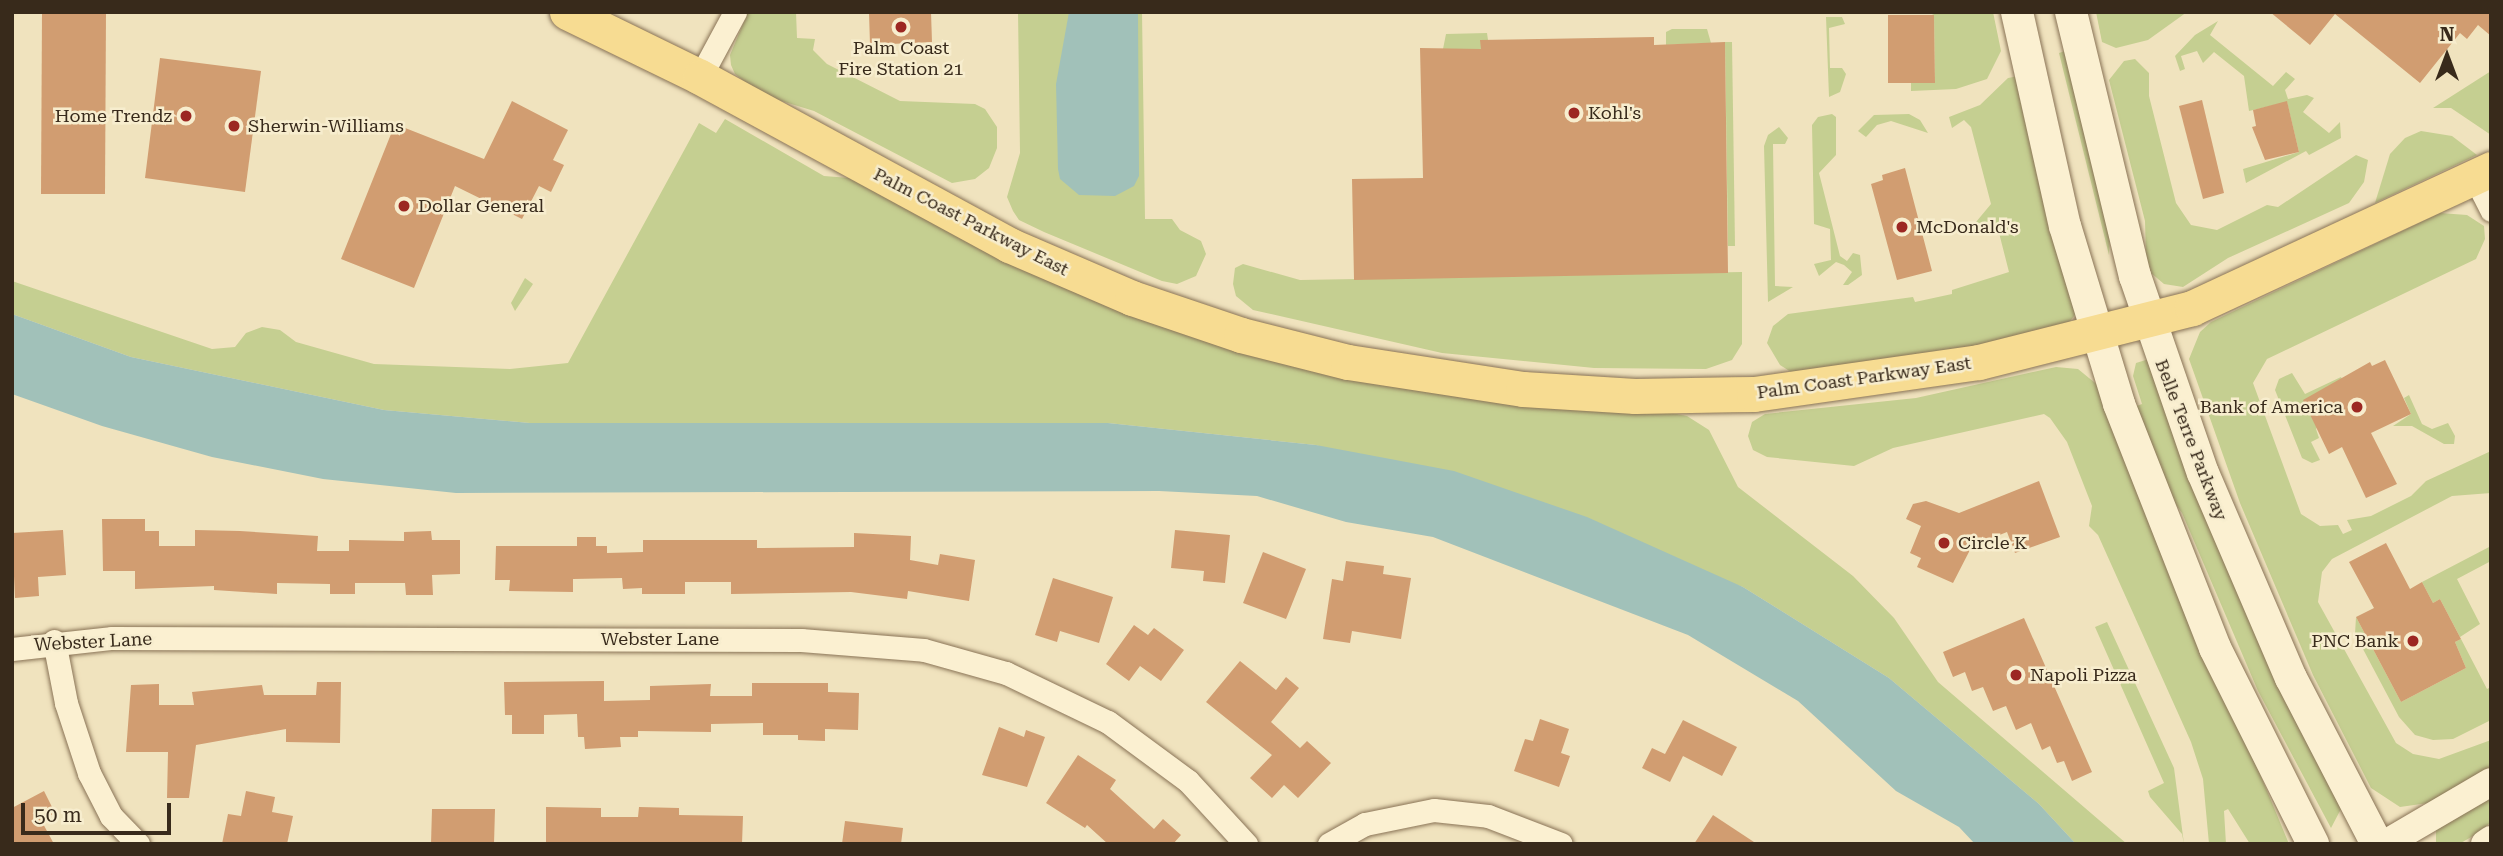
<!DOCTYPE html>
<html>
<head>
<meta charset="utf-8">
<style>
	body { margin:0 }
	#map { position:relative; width:2503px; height:856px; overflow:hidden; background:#f0e3be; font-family:"Roboto Serif",serif }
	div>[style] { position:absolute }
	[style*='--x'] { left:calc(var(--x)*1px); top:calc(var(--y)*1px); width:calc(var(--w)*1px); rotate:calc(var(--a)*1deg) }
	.green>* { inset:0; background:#c5cf91 }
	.water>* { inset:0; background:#a1c1b9 }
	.building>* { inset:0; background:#d19d71 }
	.roads { filter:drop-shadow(0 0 2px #897356) drop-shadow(0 0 2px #897356) }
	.minor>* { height:23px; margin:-11.5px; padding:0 11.5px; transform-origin:11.5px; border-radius:11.5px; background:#fbf0d1 }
	.tertiary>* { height:28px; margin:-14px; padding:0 14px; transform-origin:14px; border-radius:14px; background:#fbf0d1 }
	.secondary>* { height:32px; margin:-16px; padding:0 16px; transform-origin:16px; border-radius:16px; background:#fbf0d1 }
	.primary>* { height:35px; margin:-17.5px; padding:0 17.5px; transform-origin:17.5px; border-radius:17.5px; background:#f7dc92 }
	.dots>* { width:19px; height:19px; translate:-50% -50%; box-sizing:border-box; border:4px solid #f7edce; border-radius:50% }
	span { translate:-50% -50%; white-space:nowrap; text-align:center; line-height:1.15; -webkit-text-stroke:5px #f7edce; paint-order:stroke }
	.poi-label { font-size:18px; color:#382a1b }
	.left { translate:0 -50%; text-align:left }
	.right { translate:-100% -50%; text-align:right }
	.street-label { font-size:18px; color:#382a1b }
	.frame { position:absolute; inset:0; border:14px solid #382a1b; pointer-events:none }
	.north { position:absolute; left:2412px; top:21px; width:70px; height:70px; -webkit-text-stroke:5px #f7edce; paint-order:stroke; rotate:0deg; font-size:19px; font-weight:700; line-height:28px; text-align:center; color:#382a1b }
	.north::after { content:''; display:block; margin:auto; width:24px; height:32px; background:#382a1b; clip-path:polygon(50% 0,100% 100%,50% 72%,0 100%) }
	.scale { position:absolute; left:21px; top:803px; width:150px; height:32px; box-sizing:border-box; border:4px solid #382a1b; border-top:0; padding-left:9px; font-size:21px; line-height:24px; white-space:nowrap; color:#382a1b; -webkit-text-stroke:5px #f7edce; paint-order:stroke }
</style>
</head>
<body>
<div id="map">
	<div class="green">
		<i style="clip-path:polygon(748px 12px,796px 12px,797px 38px,815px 39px,813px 50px,827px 64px,900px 101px,975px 104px,985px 109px,997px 127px,997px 148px,989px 168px,975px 179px,952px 183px,814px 111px,762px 95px,735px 74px,731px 65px,730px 55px)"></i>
		<i style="clip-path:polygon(1018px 12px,1142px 12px,1145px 219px,1172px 219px,1180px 230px,1201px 241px,1206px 254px,1196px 276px,1177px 284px,1162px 281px,1044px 232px,1019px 220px,1013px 211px,1007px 197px,1020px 153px)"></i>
		<i style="clip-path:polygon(1927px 12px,1993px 12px,2001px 51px,1987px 79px,1956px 89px,1911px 91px,1911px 83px,1935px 82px,1934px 15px)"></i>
		<i style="clip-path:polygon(2096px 12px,2187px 12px,2148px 40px,2116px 48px,2102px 42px)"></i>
		<i style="clip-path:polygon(1826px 17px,1842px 17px,1845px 24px,1829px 28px,1830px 68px,1842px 68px,1846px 74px,1840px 92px,1829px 97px)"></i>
		<i style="clip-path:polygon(2218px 21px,2210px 35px,2273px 86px,2286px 72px,2295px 79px,2285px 90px,2288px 99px,2307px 95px,2314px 98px,2303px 112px,2329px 133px,2340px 122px,2341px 138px,2309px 155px,2306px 151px,2246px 183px,2243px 169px,2299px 152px,2287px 102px,2249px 111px,2244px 76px,2214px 52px,2203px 63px,2197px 51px,2181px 56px,2185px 69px,2180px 71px,2175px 56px,2195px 35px)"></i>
		<i style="clip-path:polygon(1672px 29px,1707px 29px,1711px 43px,1666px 45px,1666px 32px)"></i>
		<i style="clip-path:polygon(1487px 33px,1488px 40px,1481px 40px,1481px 49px,1443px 49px,1446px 34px)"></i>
		<i style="clip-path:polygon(1725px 42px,1732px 42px,1735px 246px,1728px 246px)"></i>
		<i style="clip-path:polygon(2068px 50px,2110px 237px,2109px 255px,2059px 53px)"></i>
		<i style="clip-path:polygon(2135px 59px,2149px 73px,2149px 96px,2176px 203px,2191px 225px,2217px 230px,2267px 205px,2278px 207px,2356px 155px,2368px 160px,2364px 182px,2349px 203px,2228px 258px,2183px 287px,2164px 284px,2151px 273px,2146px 257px,2145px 221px,2109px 80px,2124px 61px)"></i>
		<i style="clip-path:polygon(2491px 71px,2491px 135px,2451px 108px,2433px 108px)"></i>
		<i style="clip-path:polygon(2019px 76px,2077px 312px,2068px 324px,2000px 344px,1791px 372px,1780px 365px,1767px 343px,1773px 326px,1788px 314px,1913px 297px,1915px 302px,1952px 294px,1952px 290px,2009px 272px,1998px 229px,1992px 222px,1979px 231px,1976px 222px,1991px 204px,1971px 127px,1964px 120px,1952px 128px,1949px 117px,1980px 105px,2008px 78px)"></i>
		<i style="clip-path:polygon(1832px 114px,1836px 117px,1836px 155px,1819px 173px,1840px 256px,1847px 261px,1853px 253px,1860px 255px,1862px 275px,1848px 285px,1843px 285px,1852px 272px,1844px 265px,1836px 262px,1819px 276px,1814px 264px,1831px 260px,1830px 229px,1814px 224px,1812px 125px,1818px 117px)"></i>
		<i style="clip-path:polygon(1909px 114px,1920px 120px,1928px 133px,1891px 121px,1877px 125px,1866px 137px,1858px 131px,1874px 115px)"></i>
		<i style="clip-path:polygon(725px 119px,824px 176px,862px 179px,1124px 307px,1687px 416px,1709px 430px,1738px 487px,1853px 576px,1894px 618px,1938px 682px,2127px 844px,2076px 844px,2039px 804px,1889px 678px,1743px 587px,1316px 445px,1108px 423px,530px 423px,384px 410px,131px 357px,12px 314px,12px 281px,212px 349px,235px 347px,246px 333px,262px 327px,280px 330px,296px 342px,374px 364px,510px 369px,568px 363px,699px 123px,716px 133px)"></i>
		<i style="clip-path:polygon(1779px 127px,1788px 138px,1785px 144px,1773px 144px,1775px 286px,1793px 287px,1768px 302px,1764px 146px,1768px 135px)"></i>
		<i style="clip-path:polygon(2421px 131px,2452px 136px,2477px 155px,2375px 203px,2390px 154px,2405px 138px)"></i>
		<i style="clip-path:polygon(2440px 213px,2467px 215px,2484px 226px,2485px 239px,2476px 259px,2267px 359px,2253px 383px,2301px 514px,2320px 526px,2338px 525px,2343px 534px,2352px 530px,2347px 520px,2371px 516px,2411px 496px,2426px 481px,2491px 451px,2491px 493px,2452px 496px,2332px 559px,2322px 572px,2318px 602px,2396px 743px,2413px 754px,2439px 759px,2491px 740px,2491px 769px,2428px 803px,2400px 807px,2371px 788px,2313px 675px,2240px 503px,2189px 359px,2200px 332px,2211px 322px)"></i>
		<i style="clip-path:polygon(1243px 264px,1300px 280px,1742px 272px,1742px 344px,1732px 360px,1706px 369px,1594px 368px,1442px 353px,1253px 310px,1236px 296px,1233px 284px,1235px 268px)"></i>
		<i style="clip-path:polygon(525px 278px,533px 284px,515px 311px,511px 303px)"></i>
		<i style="clip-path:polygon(2149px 359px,2342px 807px,2331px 828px,2258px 691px,2182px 513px,2157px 478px,2131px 408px,2142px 404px,2133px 376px,2136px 363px)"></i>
		<i style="clip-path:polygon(2056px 367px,2078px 369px,2100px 387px,2289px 844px,2250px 844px,2228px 809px,2224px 811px,2226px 844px,2209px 844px,2203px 779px,2191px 742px,2098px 535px,2089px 526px,2092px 506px,2067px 442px,2050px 418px,2044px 414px,1893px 448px,1854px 466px,1767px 457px,1753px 450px,1748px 436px,1752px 422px,1765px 414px,1916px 398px)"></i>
		<i style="clip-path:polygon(2292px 373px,2305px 394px,2341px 377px,2343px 381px,2316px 429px,2319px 438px,2311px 442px,2320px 460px,2312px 463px,2302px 458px,2275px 390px,2279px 379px)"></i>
		<i style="clip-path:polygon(2409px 395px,2422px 424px,2432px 429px,2448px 423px,2455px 436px,2454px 444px,2444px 444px,2412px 426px,2393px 426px,2411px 414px,2404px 398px)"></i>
		<i style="clip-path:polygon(2491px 546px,2491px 561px,2457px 579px,2480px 624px,2460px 637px,2440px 599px,2433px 603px,2422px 582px)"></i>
		<i style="clip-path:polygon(2356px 617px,2401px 702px,2466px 668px,2455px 642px,2461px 639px,2487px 689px,2491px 687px,2491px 720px,2453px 739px,2433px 740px,2415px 735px,2399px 717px,2355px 634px)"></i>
		<i style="clip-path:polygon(2107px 622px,2174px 768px,2184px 844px,2182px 834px,2150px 797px,2148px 791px,2164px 783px,2095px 627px)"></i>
		<i style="clip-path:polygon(2491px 798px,2491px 822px,2480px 832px,2459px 844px,2436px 844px,2436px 830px)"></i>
	</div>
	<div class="water">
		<i style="clip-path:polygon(1069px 12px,1138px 12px,1139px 176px,1134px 186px,1115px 196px,1079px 195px,1060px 179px,1058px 169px,1056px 84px)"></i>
		<i style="clip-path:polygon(12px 314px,131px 357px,384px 410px,530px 423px,1108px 423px,1316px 445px,1454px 471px,1587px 517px,1743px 587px,1889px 678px,2039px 804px,2076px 844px,1975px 844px,1959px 827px,1896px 791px,1798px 701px,1688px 635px,1433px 537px,1346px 522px,1257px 496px,1159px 491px,456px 493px,323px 479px,212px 457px,102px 426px,12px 394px)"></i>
	</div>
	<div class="building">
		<i style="clip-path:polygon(42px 12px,106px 12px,105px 194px,41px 194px)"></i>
		<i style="clip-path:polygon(869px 12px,931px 12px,932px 42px,870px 45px)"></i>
		<i style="clip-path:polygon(2270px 12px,2491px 12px,2491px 36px,2478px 25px,2467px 39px,2460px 33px,2420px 83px,2335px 14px,2310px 45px)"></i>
		<i style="clip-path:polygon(1888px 15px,1934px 15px,1935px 83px,1888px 83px)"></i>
		<i style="clip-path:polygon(1654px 37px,1654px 45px,1725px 42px,1728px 273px,1354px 280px,1352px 179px,1423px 178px,1420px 48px,1481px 49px,1480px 40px)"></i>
		<i style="clip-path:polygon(160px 58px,261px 71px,245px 192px,145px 178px)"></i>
		<i style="clip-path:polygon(2202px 100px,2224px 193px,2203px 199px,2179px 106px)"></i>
		<i style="clip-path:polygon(512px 101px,568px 130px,553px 160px,564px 165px,551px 192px,539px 186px,522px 219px,455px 186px,414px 288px,341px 259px,395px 124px,484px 159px)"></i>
		<i style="clip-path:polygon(2287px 101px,2299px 152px,2265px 160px,2252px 127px,2256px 126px,2253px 110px)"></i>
		<i style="clip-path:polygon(1905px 168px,1932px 271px,1897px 280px,1871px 184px,1883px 180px,1882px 175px)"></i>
		<i style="clip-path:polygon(2385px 360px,2411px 414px,2371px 433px,2397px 484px,2366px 498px,2342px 447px,2329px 454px,2303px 400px,2370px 362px,2372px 366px)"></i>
		<i style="clip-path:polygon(2039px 481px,2060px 537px,2015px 553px,2007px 532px,1972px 546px,1953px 583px,1917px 567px,1921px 558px,1910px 553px,1921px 526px,1906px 519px,1913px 504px,1926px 501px,1959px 513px)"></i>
		<i style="clip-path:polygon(102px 519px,145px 519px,145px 531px,159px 531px,159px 546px,195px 546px,195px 530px,240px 531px,318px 536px,317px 551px,349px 551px,349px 540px,404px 541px,404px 532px,431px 531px,432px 540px,460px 540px,460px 574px,432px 575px,433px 595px,406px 595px,405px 583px,355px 583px,355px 594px,330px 594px,330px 584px,277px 583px,277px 594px,214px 590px,214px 586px,135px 589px,135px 571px,103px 571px)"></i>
		<i style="clip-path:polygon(63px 530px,66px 575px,38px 577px,39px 596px,15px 598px,12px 533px)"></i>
		<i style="clip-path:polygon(1175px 530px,1230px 535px,1225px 583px,1203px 581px,1204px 571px,1171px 568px)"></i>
		<i style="clip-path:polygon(854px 533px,911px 536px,910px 560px,938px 565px,940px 554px,975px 560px,969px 601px,908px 591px,907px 599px,851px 592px,731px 594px,731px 582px,685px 582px,685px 594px,642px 594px,642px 588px,623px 589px,622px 578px,573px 579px,573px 592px,509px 591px,510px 580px,495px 580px,496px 546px,577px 546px,577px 537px,596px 537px,596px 546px,607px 546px,607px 553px,643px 552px,643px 540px,757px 540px,757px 548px,854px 547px)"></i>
		<i style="clip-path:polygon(2386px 543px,2410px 589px,2422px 582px,2433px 603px,2440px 599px,2461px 639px,2455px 642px,2466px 668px,2401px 702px,2356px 617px,2374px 608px,2349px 562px)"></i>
		<i style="clip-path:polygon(1263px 552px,1306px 569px,1286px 619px,1243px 603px)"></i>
		<i style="clip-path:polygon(1346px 561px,1384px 566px,1383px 574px,1411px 578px,1401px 639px,1352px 631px,1350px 643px,1323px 639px,1332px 579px,1343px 581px)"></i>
		<i style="clip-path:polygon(1053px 578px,1113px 597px,1099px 643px,1060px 631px,1057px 642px,1035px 635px)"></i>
		<i style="clip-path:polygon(2024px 618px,2092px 772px,2072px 781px,2064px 761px,2057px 763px,2050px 746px,2042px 750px,2031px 723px,2016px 730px,2006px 706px,1993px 711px,1983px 687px,1972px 691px,1965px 672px,1953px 677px,1943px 652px)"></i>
		<i style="clip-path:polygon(1134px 625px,1148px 635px,1154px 628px,1184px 650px,1161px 681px,1140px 666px,1129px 681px,1106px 664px)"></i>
		<i style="clip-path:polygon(1240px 661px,1276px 690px,1286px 677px,1299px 688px,1271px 722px,1300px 748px,1307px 741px,1331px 763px,1298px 798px,1284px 785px,1272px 798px,1250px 778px,1272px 755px,1206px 702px)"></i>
		<i style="clip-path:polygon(604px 681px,604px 701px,650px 700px,650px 686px,711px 684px,710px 696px,752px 696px,752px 683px,828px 683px,828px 692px,859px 693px,858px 730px,825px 729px,825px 741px,798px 740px,798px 735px,763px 735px,763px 723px,711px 724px,711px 732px,638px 731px,638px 737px,620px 737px,621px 747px,585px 749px,584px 737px,578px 737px,577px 714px,544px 715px,544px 734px,512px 734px,512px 715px,505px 715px,504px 682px)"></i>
		<i style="clip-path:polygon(317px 682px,341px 682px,340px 743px,286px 742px,286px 729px,196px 745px,189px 798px,167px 798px,168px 752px,126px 752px,131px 685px,159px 684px,159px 705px,194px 705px,192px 692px,262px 685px,264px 695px,316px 695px)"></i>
		<i style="clip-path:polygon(1540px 719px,1569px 729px,1561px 753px,1570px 756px,1559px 787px,1514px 771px,1525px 739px,1533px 741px)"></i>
		<i style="clip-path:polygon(1683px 720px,1737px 747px,1722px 776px,1683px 756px,1670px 782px,1642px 768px,1652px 748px,1665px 754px)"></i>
		<i style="clip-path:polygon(999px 727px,1024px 737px,1026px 730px,1045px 737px,1027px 787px,982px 775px)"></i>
		<i style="clip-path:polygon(1078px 755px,1116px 780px,1110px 789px,1154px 829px,1163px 819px,1181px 835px,1173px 844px,1108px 844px,1087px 825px,1085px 828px,1046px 803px)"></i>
		<i style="clip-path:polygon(44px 791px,55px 813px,41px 820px,54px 844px,12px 844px,12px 808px)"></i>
		<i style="clip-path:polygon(246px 791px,275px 797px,272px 812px,293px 816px,287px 844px,222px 844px,228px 814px,241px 816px)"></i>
		<i style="clip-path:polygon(546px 807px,601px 808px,601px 817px,638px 817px,639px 807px,679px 808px,679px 815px,743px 816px,742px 844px,546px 844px)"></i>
		<i style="clip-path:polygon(432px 809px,495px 809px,494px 844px,431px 844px)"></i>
		<i style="clip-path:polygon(1713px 815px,1757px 844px,1694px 844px)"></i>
		<i style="clip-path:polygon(845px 821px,903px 828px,901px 844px,842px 844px)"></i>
	</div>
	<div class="roads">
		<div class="minor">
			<i style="--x:700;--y:77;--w:74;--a:-61.7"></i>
			<i style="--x:2474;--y:176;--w:38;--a:63"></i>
			<i style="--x:54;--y:641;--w:63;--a:79"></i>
			<i style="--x:66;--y:703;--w:74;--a:71.8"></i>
			<i style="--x:89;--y:773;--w:48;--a:62.9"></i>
			<i style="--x:111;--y:816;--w:39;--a:46"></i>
			<i style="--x:12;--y:649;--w:101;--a:-6.3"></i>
			<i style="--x:112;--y:638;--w:689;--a:0.17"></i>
			<i style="--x:801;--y:640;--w:123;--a:4.6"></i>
			<i style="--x:924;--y:650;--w:85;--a:15.7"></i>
			<i style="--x:1006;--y:673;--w:113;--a:25.7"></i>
			<i style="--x:1108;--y:722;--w:99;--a:36.4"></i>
			<i style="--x:1188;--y:781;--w:86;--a:47.4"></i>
			<i style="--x:1329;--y:844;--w:41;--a:-29.1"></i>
			<i style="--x:1365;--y:824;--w:70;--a:-11.5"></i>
			<i style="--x:1434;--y:810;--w:54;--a:6.3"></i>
			<i style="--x:1488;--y:816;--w:78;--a:21"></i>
		</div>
		<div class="tertiary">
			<i style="--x:2385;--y:844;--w:123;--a:-30.3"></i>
			<i style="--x:2485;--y:844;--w:7;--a:-34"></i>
		</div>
		<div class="secondary">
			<i style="--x:2017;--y:12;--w:219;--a:77.4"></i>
			<i style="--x:2065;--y:226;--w:186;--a:73.1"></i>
			<i style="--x:2119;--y:404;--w:262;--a:68.5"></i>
			<i style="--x:2215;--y:648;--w:219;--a:63.4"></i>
			<i style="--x:2071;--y:12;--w:272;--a:76.4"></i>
			<i style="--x:2135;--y:276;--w:208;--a:71"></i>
			<i style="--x:2203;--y:473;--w:223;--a:66.8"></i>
			<i style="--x:2291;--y:678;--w:187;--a:62.6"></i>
		</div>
		<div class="primary">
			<i style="--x:567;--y:12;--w:148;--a:26"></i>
			<i style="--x:700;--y:77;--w:352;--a:28.5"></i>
			<i style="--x:1009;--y:245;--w:134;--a:23.3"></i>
			<i style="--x:1132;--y:298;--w:115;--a:18.7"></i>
			<i style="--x:1241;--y:335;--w:110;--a:14.2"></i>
			<i style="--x:1348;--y:362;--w:177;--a:8.8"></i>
			<i style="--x:1523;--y:389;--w:112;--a:3.6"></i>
			<i style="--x:1635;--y:396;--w:119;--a:-1"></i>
			<i style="--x:1754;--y:394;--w:227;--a:-8.1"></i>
			<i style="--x:1979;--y:362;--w:220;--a:-14.2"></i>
			<i style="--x:2192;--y:308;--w:330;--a:-24.9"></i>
		</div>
	</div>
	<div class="dots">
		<i style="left:901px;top:27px;background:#9c2722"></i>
		<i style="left:1574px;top:113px;background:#9c2722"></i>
		<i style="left:186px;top:116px;background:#9c2722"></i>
		<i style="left:234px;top:126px;background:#9c2722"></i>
		<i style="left:404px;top:206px;background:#9c2722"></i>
		<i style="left:1902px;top:227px;background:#9c2722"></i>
		<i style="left:2357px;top:407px;background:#9c2722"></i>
		<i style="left:1944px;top:543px;background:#9c2722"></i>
		<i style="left:2413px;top:641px;background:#9c2722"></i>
		<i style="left:2016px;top:675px;background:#9c2722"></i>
	</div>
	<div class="poi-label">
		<span style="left:901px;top:59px">Palm Coast<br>Fire Station 21</span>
		<span class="left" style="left:1588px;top:113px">Kohl's</span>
		<span class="right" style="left:172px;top:116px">Home Trendz</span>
		<span class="left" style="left:248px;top:126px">Sherwin-Williams</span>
		<span class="left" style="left:418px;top:206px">Dollar General</span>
		<span class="left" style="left:1916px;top:227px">McDonald's</span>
		<span class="right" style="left:2343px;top:407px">Bank of America</span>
		<span class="left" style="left:1958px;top:543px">Circle K</span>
		<span class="right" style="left:2399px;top:641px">PNC Bank</span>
		<span class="left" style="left:2030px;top:675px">Napoli Pizza</span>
	</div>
	<div class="street-label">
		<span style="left:971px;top:222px;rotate:27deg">Palm Coast Parkway East</span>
		<span style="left:1864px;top:378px;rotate:-8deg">Palm Coast Parkway East</span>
		<span style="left:2191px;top:440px;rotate:69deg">Belle Terre Parkway</span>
		<span style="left:660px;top:639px">Webster Lane</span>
		<span style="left:93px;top:642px;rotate:-3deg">Webster Lane</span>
	</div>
	<div class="frame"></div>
	<div class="north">N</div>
	<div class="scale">50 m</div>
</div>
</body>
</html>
